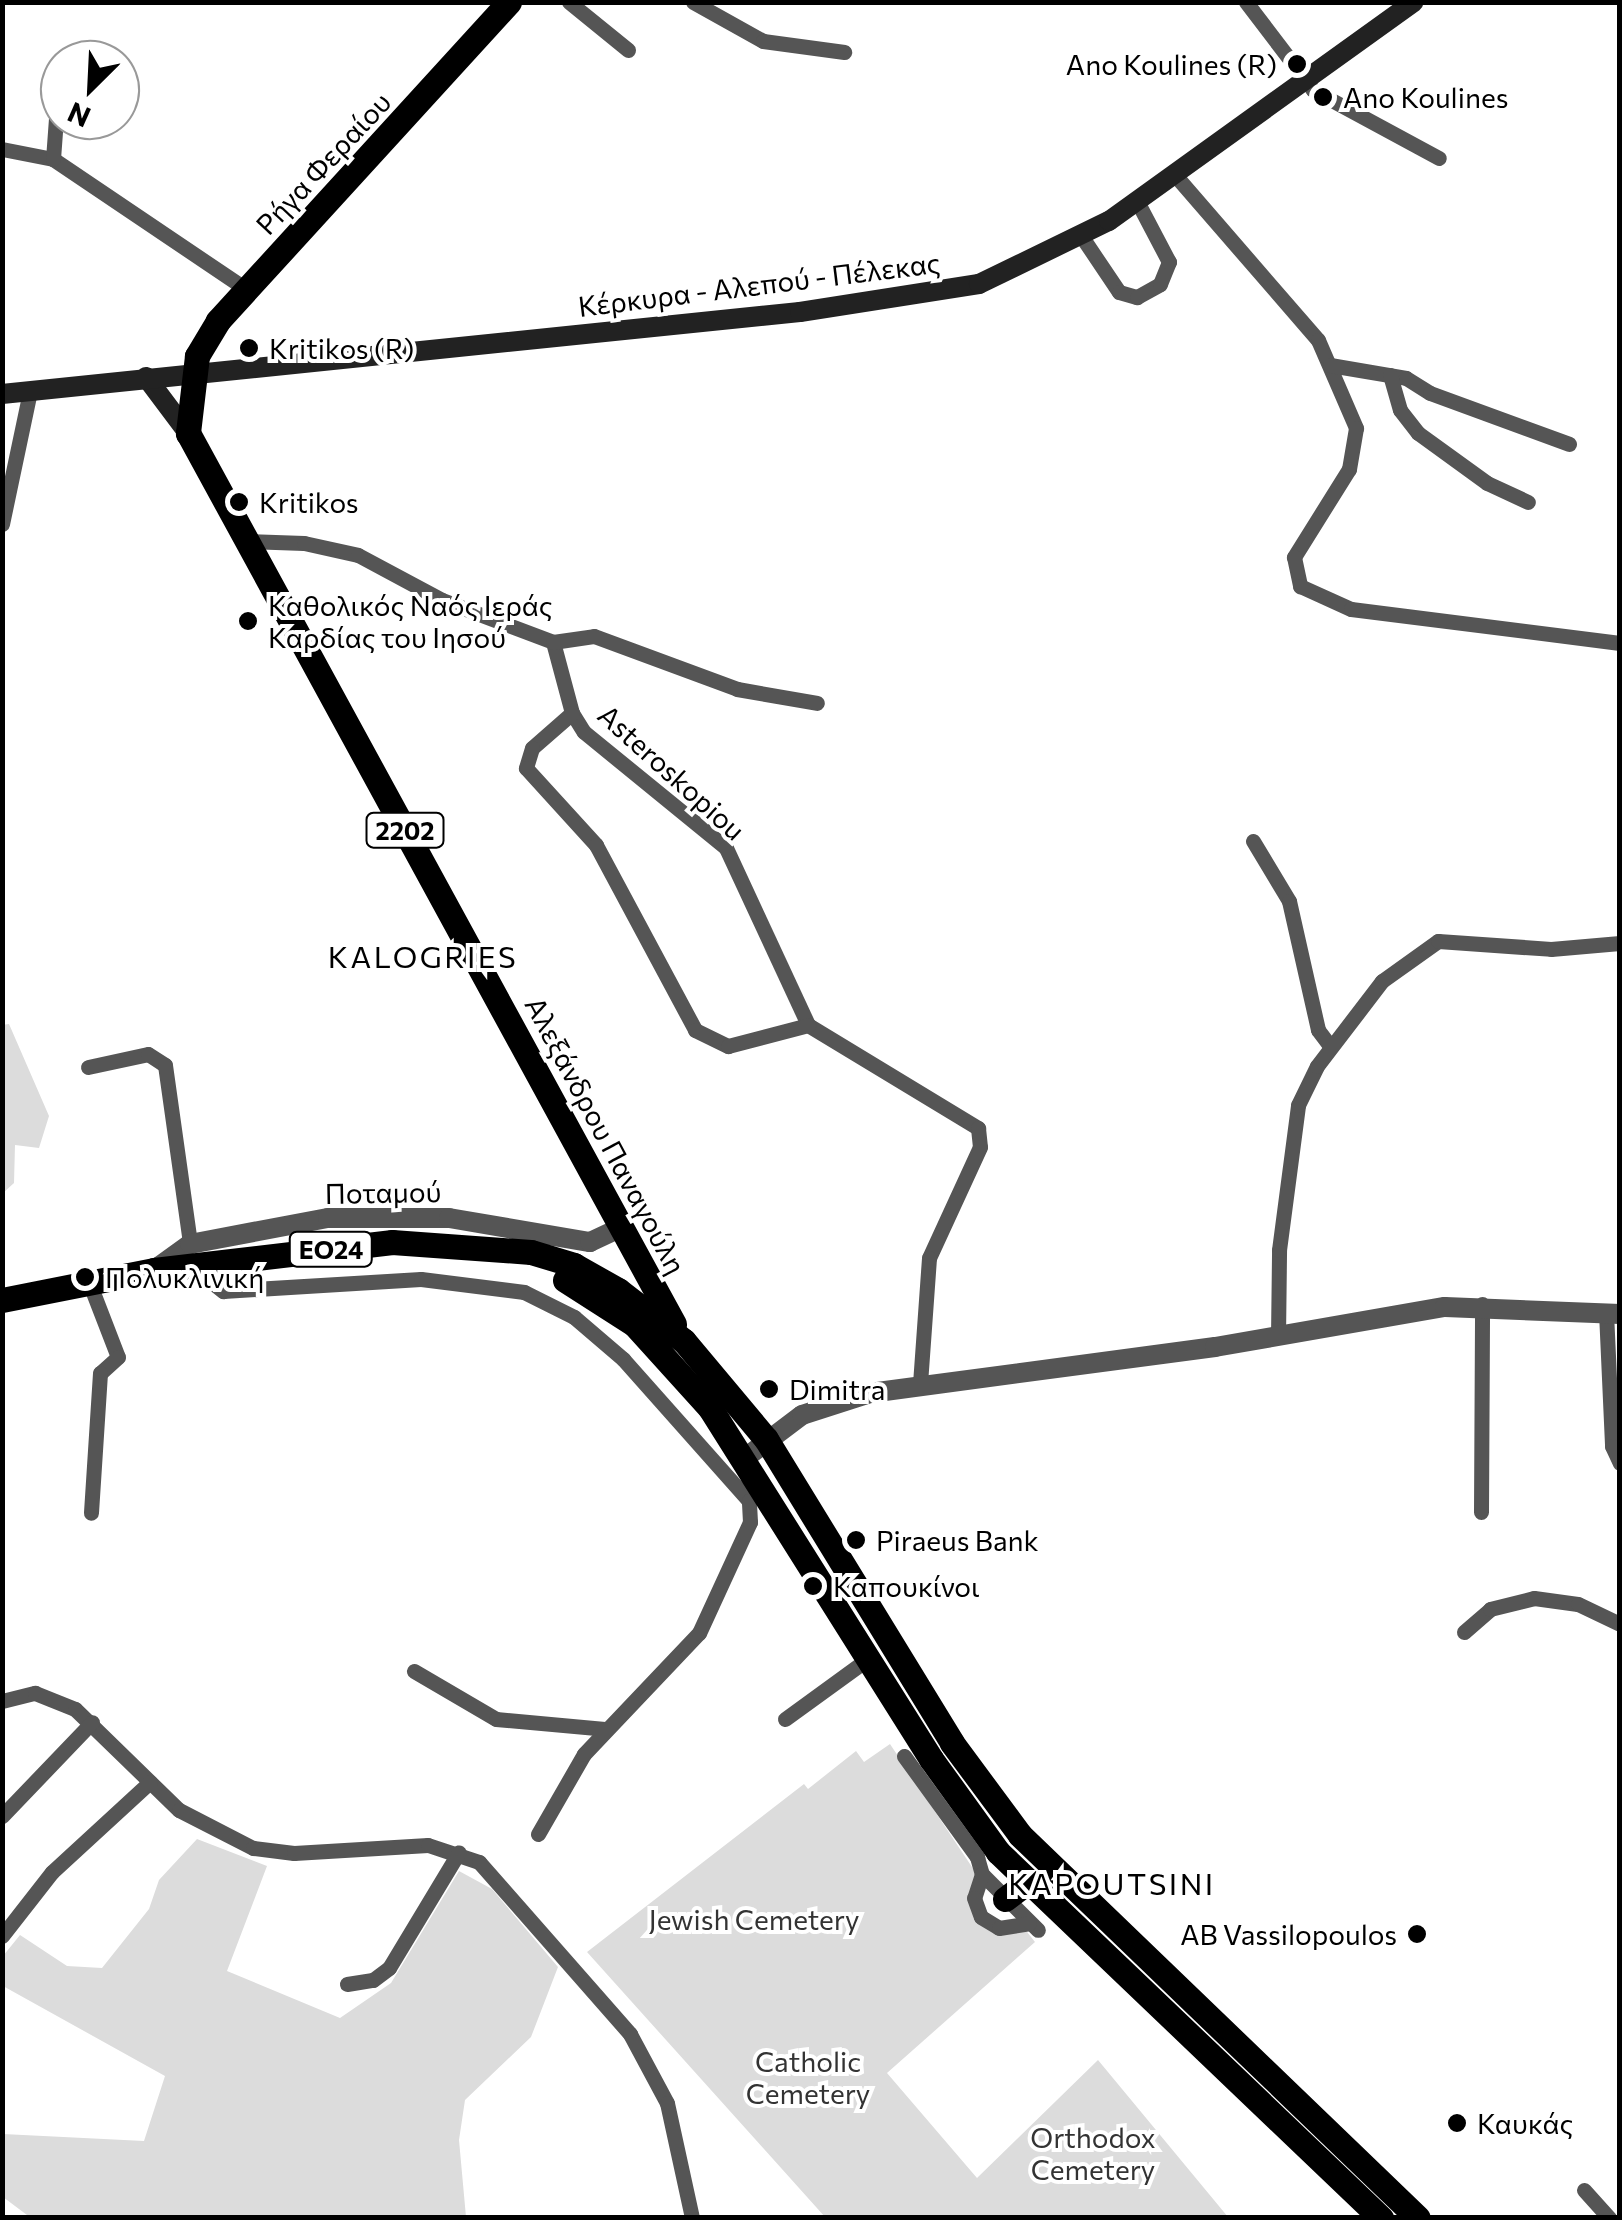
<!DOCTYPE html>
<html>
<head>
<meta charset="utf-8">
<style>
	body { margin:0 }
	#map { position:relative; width:1622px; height:2220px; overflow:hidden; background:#fff; font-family:Commissioner,sans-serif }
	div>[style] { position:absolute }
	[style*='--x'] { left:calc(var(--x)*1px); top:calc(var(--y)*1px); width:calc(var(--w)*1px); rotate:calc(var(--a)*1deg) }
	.green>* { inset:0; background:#dcdcdc }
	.minor>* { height:15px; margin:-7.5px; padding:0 7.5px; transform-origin:7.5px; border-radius:7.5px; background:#555 }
	.tertiary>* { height:20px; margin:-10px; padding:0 10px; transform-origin:10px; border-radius:10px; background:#555 }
	.secondary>* { height:20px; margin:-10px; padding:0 10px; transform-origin:10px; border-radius:10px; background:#222 }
	.primary>* { height:25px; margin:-12.5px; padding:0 12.5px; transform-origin:12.5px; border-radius:12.5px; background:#000 }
	.dots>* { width:28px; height:28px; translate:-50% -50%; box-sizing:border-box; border:5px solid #fff; border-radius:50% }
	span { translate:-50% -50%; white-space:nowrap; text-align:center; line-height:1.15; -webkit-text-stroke:8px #fff; paint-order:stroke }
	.shield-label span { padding:2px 8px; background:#fff; border:2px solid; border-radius:8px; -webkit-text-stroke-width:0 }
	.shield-label { font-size:25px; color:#000; font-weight:700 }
	.poi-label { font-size:28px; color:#000 }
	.right { translate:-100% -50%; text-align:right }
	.left { translate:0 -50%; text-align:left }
	.street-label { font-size:28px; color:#000 }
	.park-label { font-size:28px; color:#333 }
	.neighbourhood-label { font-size:30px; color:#000; letter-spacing:2.5px }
	.frame { position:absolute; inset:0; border:5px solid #000; pointer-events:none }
	.north { position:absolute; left:40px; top:40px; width:100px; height:100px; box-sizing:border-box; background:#fff; border:2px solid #999; border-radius:50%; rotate:204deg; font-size:28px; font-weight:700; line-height:40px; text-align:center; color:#000 }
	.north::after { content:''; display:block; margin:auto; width:35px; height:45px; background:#000; clip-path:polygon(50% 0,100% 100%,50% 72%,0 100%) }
</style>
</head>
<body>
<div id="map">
	<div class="green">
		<i style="clip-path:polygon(9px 1024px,49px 1116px,39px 1148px,15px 1145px,14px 1183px,3px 1193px,2px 1025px)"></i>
		<i style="clip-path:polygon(890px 1744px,978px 1876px,975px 1913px,1024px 1928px,1035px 1942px,887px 2073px,977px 2178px,1098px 2060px,1228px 2217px,825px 2217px,587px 1952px,804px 1784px,808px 1789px,856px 1751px,864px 1762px)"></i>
		<i style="clip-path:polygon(197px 1839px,267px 1866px,227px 1971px,340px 2018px,391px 1983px,459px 1871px,492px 1889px,558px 1967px,531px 2037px,465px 2100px,459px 2140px,466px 2217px,31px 2218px,3px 2197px,3px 2134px,144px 2141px,165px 2076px,3px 1986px,3px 1956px,20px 1935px,67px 1966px,102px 1968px,149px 1909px,159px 1880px)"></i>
	</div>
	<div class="minor">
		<i style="--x:569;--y:2;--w:76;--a:39.1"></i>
		<i style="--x:693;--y:2;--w:80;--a:29.1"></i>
		<i style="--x:763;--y:41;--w:82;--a:7.7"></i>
		<i style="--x:1246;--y:2;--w:111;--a:52.7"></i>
		<i style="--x:1313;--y:90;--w:143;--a:28.4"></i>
		<i style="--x:2;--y:149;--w:52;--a:11.1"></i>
		<i style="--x:53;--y:159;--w:233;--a:34"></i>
		<i style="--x:53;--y:159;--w:96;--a:-85.8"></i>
		<i style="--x:1175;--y:175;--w:218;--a:49.1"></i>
		<i style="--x:1318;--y:340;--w:96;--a:66.6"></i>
		<i style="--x:1356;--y:428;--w:42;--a:99.7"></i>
		<i style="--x:1349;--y:469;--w:104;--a:122"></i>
		<i style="--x:1294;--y:557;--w:30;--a:78"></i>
		<i style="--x:1300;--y:586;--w:56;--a:24.3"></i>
		<i style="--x:1351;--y:609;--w:271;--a:7.2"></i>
		<i style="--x:1082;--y:237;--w:66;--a:56.1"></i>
		<i style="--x:1119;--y:292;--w:19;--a:16"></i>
		<i style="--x:1137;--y:297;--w:26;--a:-29"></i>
		<i style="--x:1160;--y:284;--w:24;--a:-68"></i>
		<i style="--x:1169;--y:262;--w:69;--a:-117.7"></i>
		<i style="--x:1330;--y:365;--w:77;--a:9.7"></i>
		<i style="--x:1406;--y:378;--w:28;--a:32"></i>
		<i style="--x:1430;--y:393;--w:148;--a:20.1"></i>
		<i style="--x:1390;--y:375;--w:36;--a:74"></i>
		<i style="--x:1400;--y:410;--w:29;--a:52"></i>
		<i style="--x:1418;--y:433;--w:85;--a:35.9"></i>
		<i style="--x:1487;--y:483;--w:45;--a:24.9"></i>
		<i style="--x:2;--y:524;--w:136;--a:-78.1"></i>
		<i style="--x:247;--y:541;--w:57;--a:2"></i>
		<i style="--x:304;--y:543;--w:55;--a:12.5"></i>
		<i style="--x:358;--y:555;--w:95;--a:28.2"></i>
		<i style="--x:442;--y:600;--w:119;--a:20.7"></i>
		<i style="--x:553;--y:642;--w:73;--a:75"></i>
		<i style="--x:572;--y:713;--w:22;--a:58"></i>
		<i style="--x:584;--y:732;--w:183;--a:39.2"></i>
		<i style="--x:726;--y:848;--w:195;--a:65.1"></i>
		<i style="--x:808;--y:1025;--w:199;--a:31.2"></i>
		<i style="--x:978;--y:1128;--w:19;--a:84"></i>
		<i style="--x:980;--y:1147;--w:122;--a:114.7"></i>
		<i style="--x:929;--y:1258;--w:127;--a:94.1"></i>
		<i style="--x:553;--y:642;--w:41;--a:-8.3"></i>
		<i style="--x:594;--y:636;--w:153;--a:20.3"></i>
		<i style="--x:737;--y:689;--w:81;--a:9.9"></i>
		<i style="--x:572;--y:713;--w:53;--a:138.8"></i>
		<i style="--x:532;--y:748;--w:21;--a:107"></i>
		<i style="--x:526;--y:768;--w:104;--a:47.7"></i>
		<i style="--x:596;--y:845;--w:210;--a:61.8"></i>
		<i style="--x:695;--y:1030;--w:37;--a:26"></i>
		<i style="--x:728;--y:1046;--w:83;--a:-14.7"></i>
		<i style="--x:1253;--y:841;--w:70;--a:59"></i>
		<i style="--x:1289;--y:901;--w:132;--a:77.3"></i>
		<i style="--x:1318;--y:1030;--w:21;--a:53"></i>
		<i style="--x:88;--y:1067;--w:61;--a:-12.2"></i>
		<i style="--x:148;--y:1054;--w:20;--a:33"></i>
		<i style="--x:165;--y:1065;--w:181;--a:82"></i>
		<i style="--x:191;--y:1266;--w:41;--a:38"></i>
		<i style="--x:223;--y:1291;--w:198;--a:-3.5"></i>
		<i style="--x:421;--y:1279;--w:104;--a:7.2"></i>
		<i style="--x:524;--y:1292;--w:56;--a:26.6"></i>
		<i style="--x:574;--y:1317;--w:65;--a:40.6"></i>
		<i style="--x:623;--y:1359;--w:190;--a:48.4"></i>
		<i style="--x:749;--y:1501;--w:20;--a:-30"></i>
		<i style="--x:89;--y:1282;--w:80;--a:68.9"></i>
		<i style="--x:118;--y:1357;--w:24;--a:138"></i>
		<i style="--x:100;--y:1373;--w:140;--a:93.7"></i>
		<i style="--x:1606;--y:1312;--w:134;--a:87.4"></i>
		<i style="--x:1612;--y:1446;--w:19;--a:65"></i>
		<i style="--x:1278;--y:1337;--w:87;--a:-89.3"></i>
		<i style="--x:1279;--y:1250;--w:146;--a:-82.5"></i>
		<i style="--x:1298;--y:1105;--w:43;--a:-64"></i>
		<i style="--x:1317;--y:1066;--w:107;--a:-52.6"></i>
		<i style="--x:1382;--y:981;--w:69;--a:-35.5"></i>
		<i style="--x:1438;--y:941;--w:113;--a:4"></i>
		<i style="--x:1551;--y:949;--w:69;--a:-5"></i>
		<i style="--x:1481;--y:1512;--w:208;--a:-89.7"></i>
		<i style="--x:1464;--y:1632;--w:35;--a:-41"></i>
		<i style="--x:1490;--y:1609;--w:45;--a:-14"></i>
		<i style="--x:1534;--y:1598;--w:44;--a:7.8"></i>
		<i style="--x:1578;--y:1604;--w:47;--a:25.5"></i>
		<i style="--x:414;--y:1671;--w:95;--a:30.3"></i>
		<i style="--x:496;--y:1719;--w:109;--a:5.2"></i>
		<i style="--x:2;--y:1701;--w:34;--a:-14"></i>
		<i style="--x:35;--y:1693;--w:43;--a:21.8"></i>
		<i style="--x:75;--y:1709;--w:145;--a:44.2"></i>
		<i style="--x:179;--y:1810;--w:83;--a:27.2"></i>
		<i style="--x:253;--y:1848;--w:41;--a:7"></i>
		<i style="--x:294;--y:1853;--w:134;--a:-3.4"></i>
		<i style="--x:428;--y:1845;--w:54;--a:18.4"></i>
		<i style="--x:479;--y:1862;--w:229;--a:48.7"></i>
		<i style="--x:630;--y:2034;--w:78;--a:61.8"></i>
		<i style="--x:667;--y:2103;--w:118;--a:77.7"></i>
		<i style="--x:785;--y:1719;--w:104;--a:-36"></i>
		<i style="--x:904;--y:1756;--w:125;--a:54.1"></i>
		<i style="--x:977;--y:1857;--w:18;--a:74"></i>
		<i style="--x:982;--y:1874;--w:79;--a:45"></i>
		<i style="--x:2;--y:1816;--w:130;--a:-46.2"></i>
		<i style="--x:538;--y:1834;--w:92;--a:-60.1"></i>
		<i style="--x:584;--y:1754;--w:167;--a:-46.5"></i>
		<i style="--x:699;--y:1633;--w:122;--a:-65.3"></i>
		<i style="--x:750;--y:1522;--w:21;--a:-93"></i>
		<i style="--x:982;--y:1874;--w:25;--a:108"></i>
		<i style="--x:974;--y:1898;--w:20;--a:70"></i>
		<i style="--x:981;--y:1917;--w:21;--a:31"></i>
		<i style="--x:999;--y:1928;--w:30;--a:-9"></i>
		<i style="--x:2;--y:1936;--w:81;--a:-52"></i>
		<i style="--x:52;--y:1872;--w:133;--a:-42.6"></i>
		<i style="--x:347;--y:1984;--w:26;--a:-9"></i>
		<i style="--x:373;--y:1980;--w:20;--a:-37"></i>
		<i style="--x:389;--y:1968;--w:135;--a:-58.9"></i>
		<i style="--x:1584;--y:2190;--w:38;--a:48"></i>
	</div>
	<div class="tertiary">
		<i style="--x:154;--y:1270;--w:44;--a:-35.8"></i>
		<i style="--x:190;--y:1244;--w:140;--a:-10.7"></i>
		<i style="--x:328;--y:1218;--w:121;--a:0"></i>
		<i style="--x:449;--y:1218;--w:143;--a:9.7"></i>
		<i style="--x:590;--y:1242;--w:33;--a:-25"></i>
		<i style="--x:745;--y:1458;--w:71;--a:-37"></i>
		<i style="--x:802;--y:1415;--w:71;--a:-17.9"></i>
		<i style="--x:870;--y:1393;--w:348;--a:-7.6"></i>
		<i style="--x:1215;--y:1347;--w:233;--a:-9.9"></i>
		<i style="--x:1445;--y:1307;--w:175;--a:2.3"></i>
	</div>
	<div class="secondary">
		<i style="--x:146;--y:377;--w:70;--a:53.1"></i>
		<i style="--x:2;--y:394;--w:802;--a:-5.87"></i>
		<i style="--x:800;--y:312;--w:181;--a:-8.9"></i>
		<i style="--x:979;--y:284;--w:144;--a:-25.9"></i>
		<i style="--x:1109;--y:221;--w:375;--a:-35.7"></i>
	</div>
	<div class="primary">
		<i style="--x:509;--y:2;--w:432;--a:132.4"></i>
		<i style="--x:218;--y:321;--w:41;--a:121"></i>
		<i style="--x:197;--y:356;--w:78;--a:96.7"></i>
		<i style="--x:188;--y:433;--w:1015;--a:61.39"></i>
		<i style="--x:565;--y:1280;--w:83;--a:32.7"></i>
		<i style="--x:635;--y:1325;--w:112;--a:47.9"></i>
		<i style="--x:710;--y:1408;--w:415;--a:57.8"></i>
		<i style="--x:931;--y:1759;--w:115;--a:54.2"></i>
		<i style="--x:998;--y:1852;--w:530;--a:43.7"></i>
		<i style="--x:2;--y:1300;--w:155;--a:-11.2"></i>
		<i style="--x:154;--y:1270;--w:240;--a:-6.7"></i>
		<i style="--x:392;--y:1242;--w:139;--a:4.1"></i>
		<i style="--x:531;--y:1252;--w:45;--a:16.8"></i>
		<i style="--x:574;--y:1265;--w:51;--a:29.6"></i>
		<i style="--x:618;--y:1290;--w:83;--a:37.7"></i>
		<i style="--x:684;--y:1341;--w:128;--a:50.1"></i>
		<i style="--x:766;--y:1439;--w:356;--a:58.5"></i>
		<i style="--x:952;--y:1743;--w:114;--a:53.5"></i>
		<i style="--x:1020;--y:1835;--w:552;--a:43.9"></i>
		<i style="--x:1005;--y:1899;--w:26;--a:-37"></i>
	</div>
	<div class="dots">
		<i style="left:1297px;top:64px;background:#000"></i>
		<i style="left:1323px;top:97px;background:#000"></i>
		<i style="left:249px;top:348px;background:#000"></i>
		<i style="left:239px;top:502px;background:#000"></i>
		<i style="left:248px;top:621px;background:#000"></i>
		<i style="left:85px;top:1277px;background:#000"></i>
		<i style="left:769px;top:1389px;background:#000"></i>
		<i style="left:856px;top:1540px;background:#000"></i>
		<i style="left:813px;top:1586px;background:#000"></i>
		<i style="left:1417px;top:1934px;background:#000"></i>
		<i style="left:1457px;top:2123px;background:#000"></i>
	</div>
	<div class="shield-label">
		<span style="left:405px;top:830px">2202</span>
		<span style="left:331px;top:1249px">ΕΟ24</span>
	</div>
	<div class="poi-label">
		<span class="right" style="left:1277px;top:64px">Ano Koulines (R)</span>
		<span class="left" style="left:1343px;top:97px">Ano Koulines</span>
		<span class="left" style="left:269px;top:348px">Kritikos (R)</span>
		<span class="left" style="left:259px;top:502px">Kritikos</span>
		<span class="left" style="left:268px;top:621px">Καθολικός Ναός Ιεράς<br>Καρδίας του Ιησού</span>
		<span class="left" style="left:105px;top:1277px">Πολυκλινική</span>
		<span class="left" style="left:789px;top:1389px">Dimitra</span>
		<span class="left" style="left:876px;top:1540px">Piraeus Bank</span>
		<span class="left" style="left:833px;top:1586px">Καπουκίνοι</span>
		<span class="right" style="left:1397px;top:1934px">AB Vassilopoulos</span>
		<span class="left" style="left:1477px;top:2123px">Καυκάς</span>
	</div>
	<div class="street-label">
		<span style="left:323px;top:163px;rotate:-47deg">Ρήγα Φεραίου</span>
		<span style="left:759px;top:284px;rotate:-7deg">Κέρκυρα - Αλεπού - Πέλεκας</span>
		<span style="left:672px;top:772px;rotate:42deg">Asteroskopiou</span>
		<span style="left:606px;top:1135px;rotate:62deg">Αλεξάνδρου Παναγούλη</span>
		<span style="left:383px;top:1192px;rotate:-1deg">Ποταμού</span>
	</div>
	<div class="park-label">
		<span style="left:754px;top:1919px">Jewish Cemetery</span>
		<span style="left:808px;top:2077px">Catholic<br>Cemetery</span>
		<span style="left:1093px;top:2153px">Orthodox<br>Cemetery</span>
	</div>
	<div class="neighbourhood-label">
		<span style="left:423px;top:956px">KALOGRIES</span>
		<span style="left:1112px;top:1883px">KAPOUTSINI</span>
	</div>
	<div class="frame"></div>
	<div class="north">N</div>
</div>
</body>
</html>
